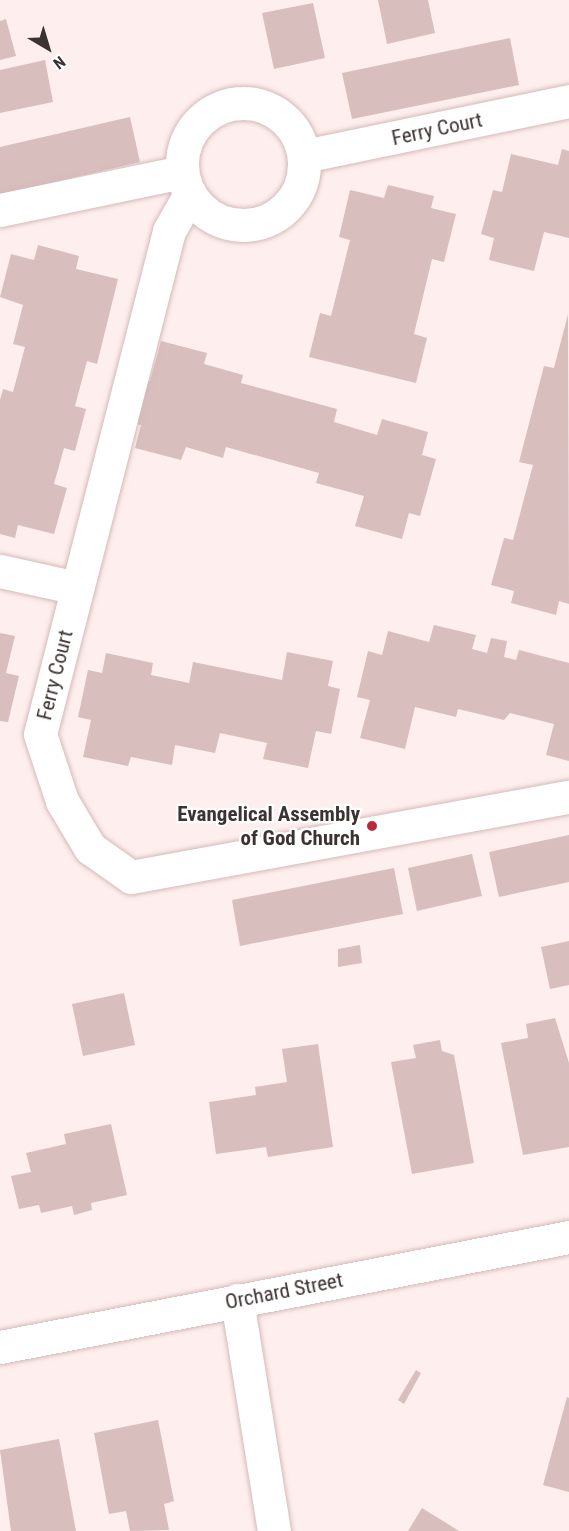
<!DOCTYPE html>
<html>
<head>
<meta charset="utf-8">
<style>
	body { margin:0 }
	#map { position:relative; width:569px; height:1531px; overflow:hidden; background:#feeeed; font-family:"Roboto Condensed",sans-serif }
	div>[style] { position:absolute }
	[style*='--x'] { left:calc(var(--x)*1px); top:calc(var(--y)*1px); width:calc(var(--w)*1px); rotate:calc(var(--a)*1deg) }
	.building>* { inset:0; background:#d8bebd }
	.roads { filter:drop-shadow(0 0 2px #d4bab9) drop-shadow(0 0 2px #d4bab9) }
	.minor>* { height:33px; margin:-16.5px; padding:0 16.5px; transform-origin:16.5px; border-radius:16.5px; background:#fff }
	.minor>.ring { margin:-16.5px; padding:0; box-sizing:content-box; background:none; border:33px solid #fff; border-radius:50% }
	.dots>* { width:16px; height:16px; translate:-50% -50%; box-sizing:border-box; border:3px solid #fff; border-radius:50% }
	span { translate:-50% -50%; white-space:nowrap; text-align:center; line-height:1.15; -webkit-text-stroke:4.5px #fff; paint-order:stroke }
	.street-label { font-size:21px; color:#3d3232 }
	.poi-label { font-size:21px; color:#3d3232; font-weight:700 }
	.right { translate:-100% -50%; text-align:right }
	.north { position:absolute; left:18px; top:18px; width:60px; height:60px; -webkit-text-stroke:4px #fff; paint-order:stroke; rotate:142deg; font-size:16px; font-weight:700; line-height:24px; text-align:center; color:#3d3232 }
	.north::after { content:''; display:block; margin:auto; width:21px; height:27px; background:#3d3232; clip-path:polygon(50% 0,100% 100%,50% 72%,0 100%) }
</style>
</head>
<body>
<div id="map">
	<div class="building">
		<i style="clip-path:polygon(378px 0,428px 0,435px 33px,387px 44px)"></i>
		<i style="clip-path:polygon(313px 3px,325px 58px,274px 69px,262px 13px)"></i>
		<i style="clip-path:polygon(6px 19px,16px 56px,0 60px,0 21px)"></i>
		<i style="clip-path:polygon(510px 38px,519px 85px,352px 119px,342px 73px)"></i>
		<i style="clip-path:polygon(45px 60px,53px 102px,0 113px,0 70px)"></i>
		<i style="clip-path:polygon(130px 117px,140px 162px,0 195px,0 147px)"></i>
		<i style="clip-path:polygon(562px 149px,569px 151px,569px 238px,544px 232px,534px 271px,489px 260px,494px 238px,481px 234px,493px 190px,502px 192px,511px 154px,558px 165px)"></i>
		<i style="clip-path:polygon(388px 185px,434px 196px,431px 208px,456px 214px,444px 262px,432px 259px,414px 334px,427px 338px,416px 383px,309px 357px,320px 313px,331px 316px,350px 240px,339px 237px,350px 190px,384px 198px)"></i>
		<i style="clip-path:polygon(38px 245px,79px 256px,76px 269px,118px 279px,97px 364px,87px 361px,75px 406px,86px 409px,75px 451px,64px 448px,54px 484px,67px 488px,54px 534px,18px 525px,15px 538px,0 534px,0 400px,3px 389px,13px 392px,25px 347px,13px 344px,23px 305px,0 297px,11px 254px,34px 260px)"></i>
		<i style="clip-path:polygon(568px 314px,569px 604px,559px 601px,556px 615px,511px 603px,514px 591px,491px 585px,504px 538px,513px 540px,533px 465px,519px 462px,544px 366px,554px 368px)"></i>
		<i style="clip-path:polygon(161px 341px,207px 353px,204px 364px,243px 375px,241px 383px,337px 409px,334px 422px,377px 435px,382px 419px,428px 432px,422px 455px,436px 459px,420px 516px,409px 513px,402px 539px,355px 526px,364px 496px,316px 483px,319px 473px,226px 447px,223px 458px,186px 447px,181px 460px,135px 448px,141px 425px,129px 422px,141px 378px,150px 381px)"></i>
		<i style="clip-path:polygon(434px 625px,476px 635px,472px 649px,487px 653px,491px 638px,507px 641px,504px 657px,516px 660px,519px 650px,569px 663px,569px 761px,546px 755px,554px 724px,510px 713px,504px 720px,458px 709px,456px 717px,415px 707px,405px 749px,360px 738px,370px 700px,357px 697px,368px 651px,382px 655px,388px 631px,429px 642px)"></i>
		<i style="clip-path:polygon(0 633px,15px 636px,6px 673px,19px 676px,8px 722px,0 721px)"></i>
		<i style="clip-path:polygon(287px 652px,333px 661px,328px 686px,340px 689px,331px 734px,316px 731px,308px 768px,263px 759px,267px 743px,220px 733px,215px 753px,175px 745px,172px 765px,131px 757px,128px 766px,83px 757px,91px 720px,78px 717px,88px 670px,102px 673px,106px 653px,153px 663px,151px 675px,189px 683px,193px 662px,282px 680px)"></i>
		<i style="clip-path:polygon(569px 835px,569px 882px,499px 897px,489px 852px)"></i>
		<i style="clip-path:polygon(472px 854px,482px 896px,417px 911px,408px 868px)"></i>
		<i style="clip-path:polygon(394px 868px,403px 914px,240px 946px,232px 900px)"></i>
		<i style="clip-path:polygon(569px 941px,569px 985px,550px 989px,541px 947px)"></i>
		<i style="clip-path:polygon(360px 945px,362px 963px,338px 967px,338px 949px)"></i>
		<i style="clip-path:polygon(124px 993px,135px 1045px,83px 1056px,72px 1004px)"></i>
		<i style="clip-path:polygon(555px 1018px,569px 1063px,569px 1147px,523px 1155px,501px 1043px,528px 1038px,526px 1024px)"></i>
		<i style="clip-path:polygon(440px 1040px,442px 1051px,454px 1055px,474px 1163px,412px 1174px,391px 1062px,416px 1058px,413px 1045px)"></i>
		<i style="clip-path:polygon(318px 1044px,333px 1147px,268px 1157px,266px 1147px,216px 1154px,209px 1102px,256px 1095px,255px 1087px,287px 1082px,282px 1049px)"></i>
		<i style="clip-path:polygon(111px 1124px,127px 1195px,91px 1203px,92px 1210px,74px 1215px,72px 1206px,41px 1213px,39px 1205px,19px 1209px,11px 1176px,31px 1172px,26px 1153px,66px 1144px,64px 1134px)"></i>
		<i style="clip-path:polygon(416px 1370px,421px 1373px,404px 1404px,398px 1400px)"></i>
		<i style="clip-path:polygon(567px 1397px,569px 1398px,569px 1492px,543px 1485px)"></i>
		<i style="clip-path:polygon(158px 1420px,174px 1501px,164px 1504px,169px 1530px,130px 1531px,126px 1511px,109px 1514px,94px 1433px)"></i>
		<i style="clip-path:polygon(59px 1439px,76px 1531px,11px 1531px,0 1450px)"></i>
		<i style="clip-path:polygon(422px 1508px,459px 1531px,408px 1531px)"></i>
	</div>
	<div class="roads">
		<div class="minor">
			<i class="ring" style="left:182px;top:103px;width:89px;height:89px"></i>
			<i style="--x:304;--y:156;--w:271;--a:-11.7"></i>
			<i style="--x:190;--y:194;--w:43;--a:119.6"></i>
			<i style="--x:169;--y:231;--w:519;--a:104.38"></i>
			<i style="--x:40;--y:734;--w:71;--a:71.8"></i>
			<i style="--x:62;--y:801;--w:55;--a:59.2"></i>
			<i style="--x:90;--y:848;--w:50;--a:35.3"></i>
			<i style="--x:131;--y:877;--w:445;--a:-10.4"></i>
			<i style="--x:0;--y:210;--w:186;--a:-11.8"></i>
			<i style="--x:0;--y:571;--w:79;--a:12.4"></i>
			<i style="--x:237;--y:1300;--w:234;--a:80.9"></i>
			<i style="--x:0;--y:1347;--w:580;--a:-10.94"></i>
		</div>
	</div>
	<div class="dots">
		<i style="left:372px;top:826px;background:#bb2a3b"></i>
	</div>
	<div class="street-label">
		<span style="left:437px;top:129px;rotate:-12deg">Ferry Court</span>
		<span style="left:55px;top:675px;rotate:-76deg">Ferry Court</span>
		<span style="left:284px;top:1291px;rotate:-11deg">Orchard Street</span>
	</div>
	<div class="poi-label">
		<span class="right" style="left:360px;top:826px">Evangelical Assembly<br>of God Church</span>
	</div>
	<div class="north">N</div>
</div>
</body>
</html>
